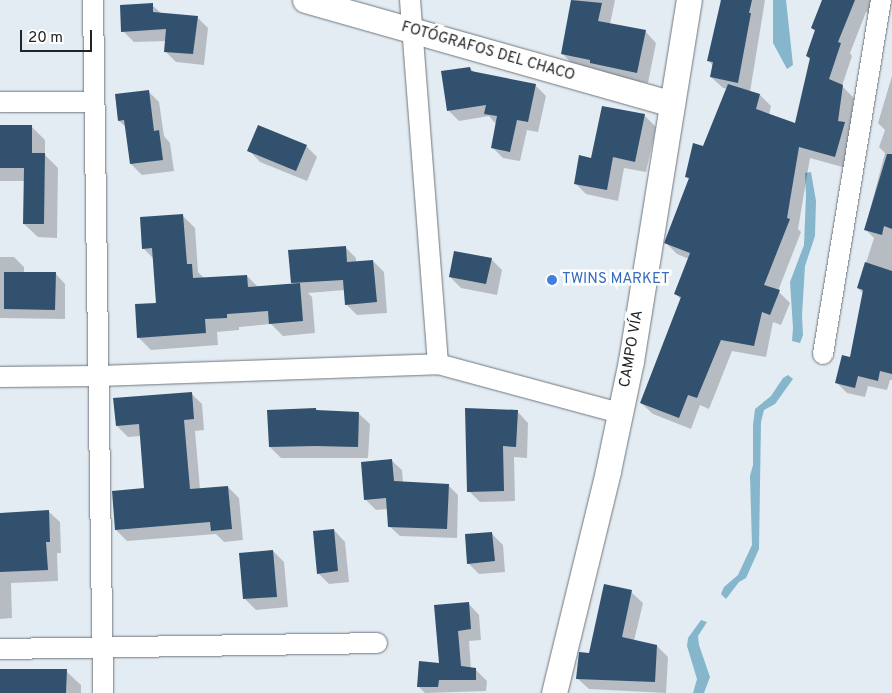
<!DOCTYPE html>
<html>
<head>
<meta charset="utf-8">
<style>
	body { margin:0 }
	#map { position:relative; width:892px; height:693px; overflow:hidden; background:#e4ecf3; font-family:Overpass,sans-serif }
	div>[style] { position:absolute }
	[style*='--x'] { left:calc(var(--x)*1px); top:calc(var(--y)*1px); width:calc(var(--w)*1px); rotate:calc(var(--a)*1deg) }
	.water>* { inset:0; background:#85b6cc }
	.shadow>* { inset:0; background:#0003 }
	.building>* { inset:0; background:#32516e }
	.roads { filter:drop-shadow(0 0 1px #6f767d) drop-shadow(0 0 1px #6f767d) }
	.minor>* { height:20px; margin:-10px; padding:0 10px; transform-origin:10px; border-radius:10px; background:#fff }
	.tertiary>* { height:25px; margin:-12.5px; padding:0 12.5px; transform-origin:12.5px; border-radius:12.5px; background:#fff }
	.dots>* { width:14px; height:14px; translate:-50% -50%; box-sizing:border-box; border:2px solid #fff; border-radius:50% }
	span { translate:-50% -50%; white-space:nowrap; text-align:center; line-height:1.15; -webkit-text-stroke:5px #fff; paint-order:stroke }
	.street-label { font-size:15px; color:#212326 }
	.shop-label { font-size:15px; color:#366cbe }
	.left { translate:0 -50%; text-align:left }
	.scale { position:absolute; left:20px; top:30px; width:72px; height:22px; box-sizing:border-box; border:2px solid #212326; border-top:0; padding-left:6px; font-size:15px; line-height:18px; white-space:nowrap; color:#212326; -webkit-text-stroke:4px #fff; paint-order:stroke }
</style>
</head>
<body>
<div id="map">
	<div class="water">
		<i style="clip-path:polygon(773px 0,786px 0,793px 65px,787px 69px,773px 43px)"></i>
		<i style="clip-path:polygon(811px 172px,816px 201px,815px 236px,805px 266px,802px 315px,803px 335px,800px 343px,792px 341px,793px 328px,790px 282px,804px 245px,806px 195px,805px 173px)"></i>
		<i style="clip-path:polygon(788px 375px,793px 379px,775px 404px,764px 410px,761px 422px,759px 549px,746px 578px,739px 582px,726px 599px,721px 594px,724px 587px,738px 575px,752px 545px,750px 476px,753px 465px,753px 425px,755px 409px,771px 396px,783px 378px)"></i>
		<i style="clip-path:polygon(701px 620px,707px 622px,698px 636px,699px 645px,710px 677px,704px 693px,693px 693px,697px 679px,687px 646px,688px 638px)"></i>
	</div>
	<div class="shadow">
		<i style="clip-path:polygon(573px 0,615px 0,610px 24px,645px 31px,656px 43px,648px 83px,602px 74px,598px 70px,573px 65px,562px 53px)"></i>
		<i style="clip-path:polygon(720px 0,765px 0,750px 92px,760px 95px,771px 106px,769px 115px,796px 124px,811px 60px,807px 56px,816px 32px,812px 28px,823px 0,874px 0,868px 13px,866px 12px,850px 53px,852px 56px,842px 86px,854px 98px,850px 129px,856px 135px,846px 168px,810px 158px,798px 229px,801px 232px,778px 291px,790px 303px,781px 325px,773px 322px,766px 357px,732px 351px,709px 409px,700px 405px,691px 429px,653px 414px,641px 403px,681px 300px,676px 294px,689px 259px,677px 254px,666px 243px,690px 180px,686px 176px,703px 147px,728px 89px,723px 88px,711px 77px,713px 66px,708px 60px,722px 2px)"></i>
		<i style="clip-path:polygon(152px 5px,162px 14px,197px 17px,208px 28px,204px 65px,176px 62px,165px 51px,166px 41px,134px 42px,123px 31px)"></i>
		<i style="clip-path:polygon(470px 68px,475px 73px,535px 85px,546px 96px,538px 132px,527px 130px,520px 161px,503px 158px,492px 147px,496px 124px,489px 116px,459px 121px,449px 111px)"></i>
		<i style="clip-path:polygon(892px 76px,892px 380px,890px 380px,887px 390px,868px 386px,865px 397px,847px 393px,837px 383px,851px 359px,864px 294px,858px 288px,874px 238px,865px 229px,885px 153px,879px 147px,885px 130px,878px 123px)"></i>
		<i style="clip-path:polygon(148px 91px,159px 102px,164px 136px,170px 143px,174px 171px,142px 175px,131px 164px,127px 128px,119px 121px)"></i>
		<i style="clip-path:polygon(644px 115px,656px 127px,646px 172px,624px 168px,618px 201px,586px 194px,575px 183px,592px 159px)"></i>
		<i style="clip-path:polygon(0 126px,31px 126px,45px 140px,45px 155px,58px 168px,57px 238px,38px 237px,24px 224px,25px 181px,0 181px)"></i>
		<i style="clip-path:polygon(306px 146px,317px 157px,307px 181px,260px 162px,249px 150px)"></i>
		<i style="clip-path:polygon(182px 215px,195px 228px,198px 272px,204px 278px,247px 276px,258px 287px,293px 284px,292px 283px,345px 247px,356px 258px,356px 262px,373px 261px,384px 272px,387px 313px,357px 315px,346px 304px,345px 290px,308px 293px,312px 297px,315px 333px,283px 336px,271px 324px,239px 327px,239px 330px,217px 332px,218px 345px,151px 350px,139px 338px,157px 304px,154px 259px,143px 248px)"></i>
		<i style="clip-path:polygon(0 257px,14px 257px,24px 267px,24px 273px,55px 273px,65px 284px,65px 319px,0 318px)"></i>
		<i style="clip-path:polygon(491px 259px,502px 270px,497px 295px,461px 288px,450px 277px)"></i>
		<i style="clip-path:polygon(191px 393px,202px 404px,204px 430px,195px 431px,200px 489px,228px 487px,239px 498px,243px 540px,224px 542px,216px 534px,127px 541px,116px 530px,145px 489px,141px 436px,128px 437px,117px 426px)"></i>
		<i style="clip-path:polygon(316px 409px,318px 411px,358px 413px,370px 424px,368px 458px,281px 458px,270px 447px)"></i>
		<i style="clip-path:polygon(517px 411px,528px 423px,527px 458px,514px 457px,515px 501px,480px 502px,469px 491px)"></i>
		<i style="clip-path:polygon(391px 460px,402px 470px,403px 483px,448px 485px,458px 495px,457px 538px,400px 536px,389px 526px,388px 509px,376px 510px,366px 500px)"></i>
		<i style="clip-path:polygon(48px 511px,60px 522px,61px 553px,57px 553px,58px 581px,11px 583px,12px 618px,0 619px,0 514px)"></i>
		<i style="clip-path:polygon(334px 530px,345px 542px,349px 582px,329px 584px,318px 573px)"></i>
		<i style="clip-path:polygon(491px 533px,503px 545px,505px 572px,479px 574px,468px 563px)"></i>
		<i style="clip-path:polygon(273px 551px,284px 562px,288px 607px,256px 610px,245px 599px,241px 554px)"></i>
		<i style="clip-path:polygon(631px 592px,643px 603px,634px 641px,657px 646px,668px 657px,666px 693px,589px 689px,577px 678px)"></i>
		<i style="clip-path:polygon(468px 603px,479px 615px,481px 640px,469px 641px,471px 669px,476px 670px,487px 681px,486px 691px,425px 693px,419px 687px,440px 665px)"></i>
		<i style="clip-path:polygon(0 670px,66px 671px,81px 685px,81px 693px,0 693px)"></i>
	</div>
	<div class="building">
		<i style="clip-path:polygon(571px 0,602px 3px,598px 21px,646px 30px,637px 73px,590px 63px,590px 60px,561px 54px)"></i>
		<i style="clip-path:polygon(721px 0,752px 0,749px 13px,751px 13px,738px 83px,710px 77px,713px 62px,707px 61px)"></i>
		<i style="clip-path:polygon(822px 0,855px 0,838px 42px,841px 43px,829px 79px,843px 85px,838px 121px,845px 122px,835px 157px,799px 147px,787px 218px,790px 219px,764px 285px,780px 290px,770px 315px,762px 312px,754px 346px,721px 340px,697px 398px,688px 395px,679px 418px,640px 403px,681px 297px,674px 294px,690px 253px,664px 243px,689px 178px,685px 177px,693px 143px,703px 146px,728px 84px,760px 94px,756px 109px,795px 123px,810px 58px,806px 56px,815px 30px,811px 28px)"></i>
		<i style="clip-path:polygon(153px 3px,153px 12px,198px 16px,193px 54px,164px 52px,166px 29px,121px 32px,120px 5px)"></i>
		<i style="clip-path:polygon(470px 67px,471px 71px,536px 84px,528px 122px,517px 120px,510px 152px,491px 148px,497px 116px,484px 114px,486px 105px,447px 111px,441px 71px)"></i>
		<i style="clip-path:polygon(149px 90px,154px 131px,159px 130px,163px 160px,130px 164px,124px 120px,118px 121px,115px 94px)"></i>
		<i style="clip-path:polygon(602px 106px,645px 114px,635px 162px,613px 157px,607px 190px,574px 184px,579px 155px,591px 158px)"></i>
		<i style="clip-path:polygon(0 125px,32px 125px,32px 153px,45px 153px,44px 224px,23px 224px,24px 168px,0 168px)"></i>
		<i style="clip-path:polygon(258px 125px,307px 145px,296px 171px,247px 151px)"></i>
		<i style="clip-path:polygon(887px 154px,892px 154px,892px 229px,884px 226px,882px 235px,864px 230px)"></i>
		<i style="clip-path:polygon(183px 214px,187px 264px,192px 264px,193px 278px,247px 275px,248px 287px,300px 283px,303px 321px,269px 324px,268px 311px,227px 314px,227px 318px,205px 319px,206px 333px,137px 338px,135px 304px,156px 303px,152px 248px,142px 249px,140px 217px)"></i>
		<i style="clip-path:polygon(346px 246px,347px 262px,373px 260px,377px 302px,345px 305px,343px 280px,291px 283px,288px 250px)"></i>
		<i style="clip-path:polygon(454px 251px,492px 258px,486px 284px,449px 277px)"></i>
		<i style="clip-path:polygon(865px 262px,892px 271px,892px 374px,880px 371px,878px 381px,858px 376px,855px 388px,835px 383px,842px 355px,850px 357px,863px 290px,857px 288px)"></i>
		<i style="clip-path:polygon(4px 272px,56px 272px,55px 310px,4px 309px)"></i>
		<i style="clip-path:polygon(192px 392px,194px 419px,184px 420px,190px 489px,228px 486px,232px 529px,211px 531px,210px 522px,115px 530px,112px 491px,144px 488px,139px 424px,116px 426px,113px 398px)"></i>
		<i style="clip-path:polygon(316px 408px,316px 410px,359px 412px,358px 447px,315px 446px,269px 447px,267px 410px)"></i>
		<i style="clip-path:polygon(465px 408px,518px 410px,516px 447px,503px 446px,504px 491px,467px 492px)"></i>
		<i style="clip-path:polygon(392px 459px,394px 481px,449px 484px,447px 529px,388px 527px,386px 498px,364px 500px,361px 462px)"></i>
		<i style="clip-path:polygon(49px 510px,50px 542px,46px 542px,48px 570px,0 572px,0 513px)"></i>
		<i style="clip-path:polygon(334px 529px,338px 571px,317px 574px,313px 531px)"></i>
		<i style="clip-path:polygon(492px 532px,495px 561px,467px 564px,465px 534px)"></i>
		<i style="clip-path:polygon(273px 550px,277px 597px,243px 599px,239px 553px)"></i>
		<i style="clip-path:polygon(604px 584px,632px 590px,622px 637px,657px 645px,655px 682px,576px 679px,579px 652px,589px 653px)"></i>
		<i style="clip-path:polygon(469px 602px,471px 629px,458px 631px,461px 666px,476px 668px,476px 680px,439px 680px,438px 687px,417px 687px,419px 661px,439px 663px,434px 605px)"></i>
		<i style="clip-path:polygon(0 669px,67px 669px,66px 693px,0 693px)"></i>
	</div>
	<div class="roads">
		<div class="minor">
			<i style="--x:93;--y:0;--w:693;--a:89.17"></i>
			<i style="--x:410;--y:0;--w:365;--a:85.6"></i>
			<i style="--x:0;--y:102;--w:93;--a:0"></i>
			<i style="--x:823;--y:354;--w:359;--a:-80.7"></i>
			<i style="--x:0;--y:377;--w:99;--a:-0.6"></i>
			<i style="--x:99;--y:376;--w:339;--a:-2"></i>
			<i style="--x:438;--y:364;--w:188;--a:15.1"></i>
			<i style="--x:0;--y:649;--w:377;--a:-0.9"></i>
		</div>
		<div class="tertiary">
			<i style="--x:305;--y:0;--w:379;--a:15.8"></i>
			<i style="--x:554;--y:693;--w:228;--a:-76.3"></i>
			<i style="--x:608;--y:471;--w:112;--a:-78.2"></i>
			<i style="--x:631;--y:361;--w:366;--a:-80.9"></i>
		</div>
	</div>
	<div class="dots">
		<i style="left:552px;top:280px;background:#3f7fe0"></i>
	</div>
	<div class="street-label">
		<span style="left:488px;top:52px;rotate:16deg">FOTÓGRAFOS DEL CHACO</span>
		<span style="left:632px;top:349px;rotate:-80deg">CAMPO VÍA</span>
	</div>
	<div class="shop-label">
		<span class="left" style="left:562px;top:280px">TWINS MARKET</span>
	</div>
	<div class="scale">20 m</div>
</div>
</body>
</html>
